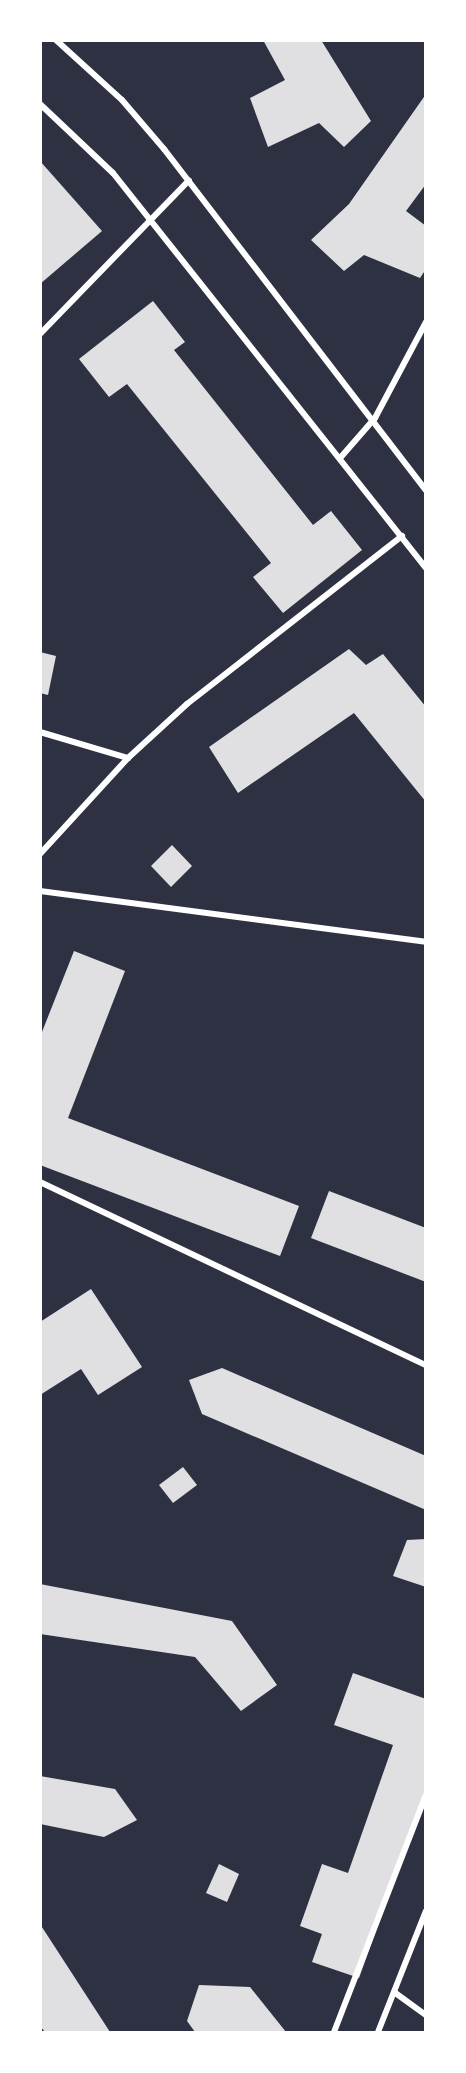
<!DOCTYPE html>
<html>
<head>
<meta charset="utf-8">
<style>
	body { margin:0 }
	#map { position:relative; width:466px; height:2073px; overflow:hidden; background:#2d3142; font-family:"Source Sans 3",sans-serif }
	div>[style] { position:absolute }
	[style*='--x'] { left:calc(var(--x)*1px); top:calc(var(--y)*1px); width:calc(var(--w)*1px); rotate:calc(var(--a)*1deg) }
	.building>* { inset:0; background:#e0e0e3 }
	.minor>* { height:6px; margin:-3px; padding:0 3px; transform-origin:3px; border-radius:3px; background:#fff }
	span { translate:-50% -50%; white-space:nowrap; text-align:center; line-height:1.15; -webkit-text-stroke:6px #fff; paint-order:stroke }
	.frame { position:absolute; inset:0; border:42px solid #fff; pointer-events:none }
</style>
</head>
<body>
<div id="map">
	<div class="building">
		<i style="clip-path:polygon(263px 40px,321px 40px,371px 121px,344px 147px,319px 123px,268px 147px,250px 98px,285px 80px)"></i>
		<i style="clip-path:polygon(426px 94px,426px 184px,406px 211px,426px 226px,426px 269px,420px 278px,364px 255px,344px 271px,311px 240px,349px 204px)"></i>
		<i style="clip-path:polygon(40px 161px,102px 231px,40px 284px)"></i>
		<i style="clip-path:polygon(153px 301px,185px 342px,174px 350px,313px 525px,331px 511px,362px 550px,283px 613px,253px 577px,271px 563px,127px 384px,109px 397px,79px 359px)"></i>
		<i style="clip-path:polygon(349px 649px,366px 665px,383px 654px,426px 707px,426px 802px,354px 713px,238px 793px,209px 747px)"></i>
		<i style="clip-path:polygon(40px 652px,56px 656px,48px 695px,40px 693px)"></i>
		<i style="clip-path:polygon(172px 845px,192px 866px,171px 887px,151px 866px)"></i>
		<i style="clip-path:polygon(74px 951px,125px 971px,68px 1118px,299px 1206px,280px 1256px,40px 1165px,40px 1037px)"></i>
		<i style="clip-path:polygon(329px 1191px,426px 1228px,426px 1282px,311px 1238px)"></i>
		<i style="clip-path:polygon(91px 1289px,142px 1367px,98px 1395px,81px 1369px,40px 1395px,40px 1322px)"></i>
		<i style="clip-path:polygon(222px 1368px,426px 1456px,426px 1510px,202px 1414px,189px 1380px)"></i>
		<i style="clip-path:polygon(183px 1467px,197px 1485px,173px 1503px,159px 1485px)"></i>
		<i style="clip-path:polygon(426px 1539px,426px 1587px,393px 1576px,407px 1540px)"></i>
		<i style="clip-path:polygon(40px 1584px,232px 1621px,277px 1685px,241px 1711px,195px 1657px,40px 1634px)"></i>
		<i style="clip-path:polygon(353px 1673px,426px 1699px,426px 1793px,359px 1978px,312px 1962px,322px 1934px,300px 1926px,322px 1864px,348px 1873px,393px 1745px,334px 1725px)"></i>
		<i style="clip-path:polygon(40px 1776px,115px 1789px,137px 1820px,104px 1837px,40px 1824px)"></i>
		<i style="clip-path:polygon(219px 1864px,239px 1874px,227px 1902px,206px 1893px)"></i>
		<i style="clip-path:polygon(40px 1924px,110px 2032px,45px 2032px,40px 2026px)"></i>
		<i style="clip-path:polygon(199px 1985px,250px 1987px,286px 2032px,195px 2032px,187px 2021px)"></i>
	</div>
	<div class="minor">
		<i style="--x:56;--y:40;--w:89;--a:42.3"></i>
		<i style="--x:122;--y:100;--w:65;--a:49.4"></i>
		<i style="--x:164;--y:149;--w:430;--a:52.5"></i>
		<i style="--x:40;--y:104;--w:100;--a:43.4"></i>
		<i style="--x:113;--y:173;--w:504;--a:51.61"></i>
		<i style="--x:40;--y:334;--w:214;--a:-45.9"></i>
		<i style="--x:341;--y:457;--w:52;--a:-48.9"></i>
		<i style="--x:375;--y:418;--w:109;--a:-62"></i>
		<i style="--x:40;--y:732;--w:92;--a:16.5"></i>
		<i style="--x:40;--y:854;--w:130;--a:-47.5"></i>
		<i style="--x:128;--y:758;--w:80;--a:-42.5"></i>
		<i style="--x:187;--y:704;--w:273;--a:-38"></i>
		<i style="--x:40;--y:891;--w:389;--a:7.5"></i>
		<i style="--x:40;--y:1182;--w:427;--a:25.4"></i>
		<i style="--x:394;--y:1992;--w:39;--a:36"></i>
		<i style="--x:334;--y:2032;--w:254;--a:-68.8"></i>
		<i style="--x:378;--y:2032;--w:130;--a:-68.4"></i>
	</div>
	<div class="frame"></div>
</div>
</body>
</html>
